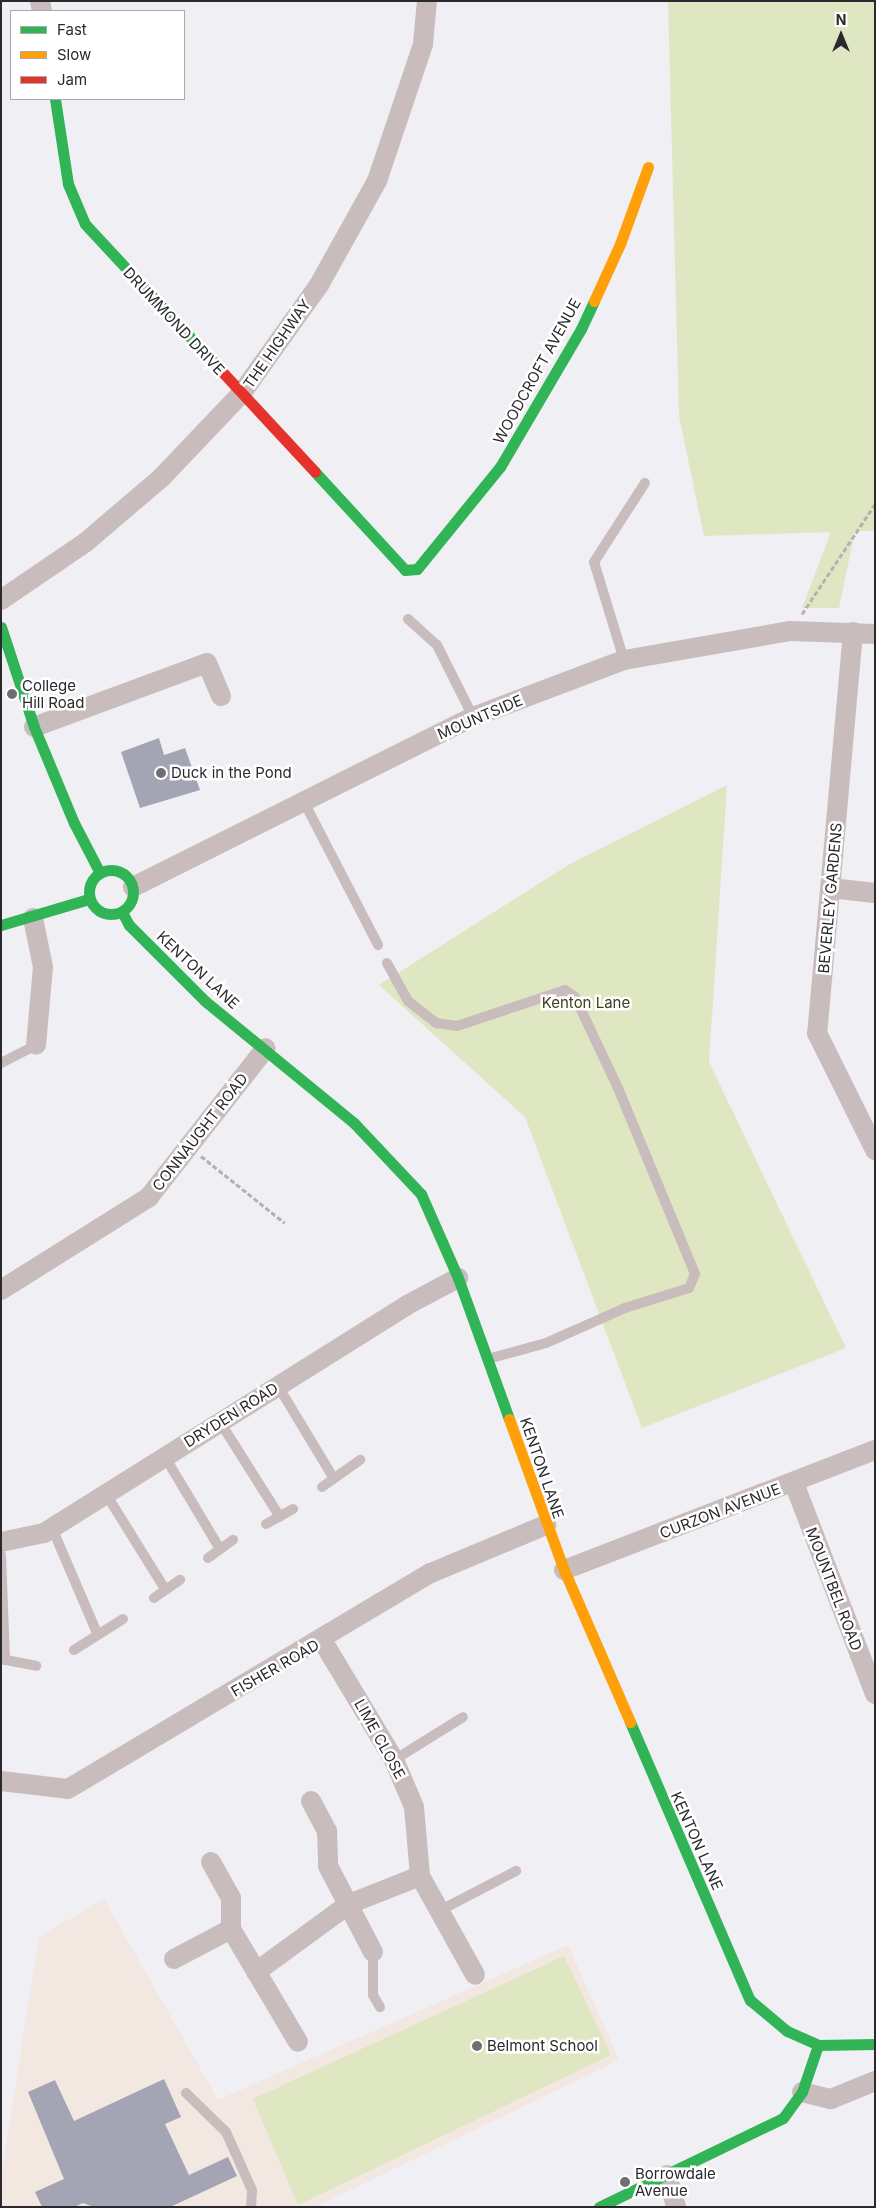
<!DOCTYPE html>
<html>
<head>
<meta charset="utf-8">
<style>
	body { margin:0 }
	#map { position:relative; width:876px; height:2208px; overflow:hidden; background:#efeff4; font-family:Inter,sans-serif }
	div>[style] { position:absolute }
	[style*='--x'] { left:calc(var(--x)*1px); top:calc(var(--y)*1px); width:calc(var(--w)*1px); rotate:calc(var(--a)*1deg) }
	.education>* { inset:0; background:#f2e7e1 }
	.green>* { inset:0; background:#dfe6c2 }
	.building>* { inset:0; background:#a3a4b4 }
	.path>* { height:3px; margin-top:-1.5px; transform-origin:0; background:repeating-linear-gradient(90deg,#b8afb1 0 5px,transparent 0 7.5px) }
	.lane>* { height:10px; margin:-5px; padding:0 5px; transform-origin:5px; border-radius:5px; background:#c9bcbc }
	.street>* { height:20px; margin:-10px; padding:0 10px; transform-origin:10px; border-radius:10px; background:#c9bcbc }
	.fast>* { height:11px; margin:-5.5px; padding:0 5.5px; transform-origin:5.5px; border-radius:5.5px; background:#30b455 }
	.fast>.ring { margin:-5.5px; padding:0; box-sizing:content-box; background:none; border:11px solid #30b455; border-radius:50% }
	.slow>* { height:11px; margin:-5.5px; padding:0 5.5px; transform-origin:5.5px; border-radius:5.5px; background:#ff9f0a }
	.jam>* { height:11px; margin:-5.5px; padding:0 5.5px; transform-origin:5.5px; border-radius:5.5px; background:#e5322d }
	.dots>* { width:14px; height:14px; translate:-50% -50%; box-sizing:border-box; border:2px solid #fff; border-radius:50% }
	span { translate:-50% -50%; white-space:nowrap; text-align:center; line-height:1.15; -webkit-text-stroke:5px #fff; paint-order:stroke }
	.street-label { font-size:15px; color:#2a2a2e }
	.poi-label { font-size:15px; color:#2a2a2e }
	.left { translate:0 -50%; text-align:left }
	.park-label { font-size:15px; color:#3b411b }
	.frame { position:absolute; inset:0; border:2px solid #2a2a2e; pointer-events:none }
	.legend { position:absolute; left:10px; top:10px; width:175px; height:90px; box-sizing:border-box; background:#fff; border:1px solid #aaaaab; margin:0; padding:6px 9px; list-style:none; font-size:15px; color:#2a2a2e }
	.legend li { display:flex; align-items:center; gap:10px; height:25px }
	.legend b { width:25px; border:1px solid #aaaaab }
	.north { position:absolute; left:816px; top:10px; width:50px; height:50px; -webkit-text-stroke:4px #fff; paint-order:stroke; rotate:0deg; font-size:14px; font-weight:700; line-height:20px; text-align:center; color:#2a2a2e }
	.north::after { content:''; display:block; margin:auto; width:18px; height:22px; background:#2a2a2e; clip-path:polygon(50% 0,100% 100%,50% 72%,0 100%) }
</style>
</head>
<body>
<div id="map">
	<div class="education">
		<i style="clip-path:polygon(104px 1899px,218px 2100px,568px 1945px,619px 2060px,315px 2207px,1px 2207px,1px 2177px,39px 1937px)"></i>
	</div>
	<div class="green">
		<i style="clip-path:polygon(668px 1px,875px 1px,875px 531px,855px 531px,839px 608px,802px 608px,831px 532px,704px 536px,679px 416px)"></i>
		<i style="clip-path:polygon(727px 785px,709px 1062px,846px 1348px,642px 1428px,525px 1117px,379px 985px,570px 864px)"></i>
		<i style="clip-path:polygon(564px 1956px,611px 2055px,298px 2205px,253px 2099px)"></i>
	</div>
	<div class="building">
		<i style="clip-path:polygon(159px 738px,164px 755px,185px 748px,200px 790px,140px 808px,121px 752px)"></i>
		<i style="clip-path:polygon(164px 2079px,181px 2117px,165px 2124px,189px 2175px,228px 2157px,237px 2176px,170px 2207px,94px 2207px,83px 2203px,74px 2207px,42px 2207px,35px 2192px,64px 2179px,28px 2092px,55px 2080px,74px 2121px)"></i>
	</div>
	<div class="path">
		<i style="--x:802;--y:614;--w:132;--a:-56.4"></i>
		<i style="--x:201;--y:1156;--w:107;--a:38.6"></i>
	</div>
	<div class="lane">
		<i style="--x:408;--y:619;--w:39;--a:42"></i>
		<i style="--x:437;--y:645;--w:80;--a:63.4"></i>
		<i style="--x:624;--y:660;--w:102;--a:-107"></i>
		<i style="--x:594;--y:562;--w:94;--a:-57.2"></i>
		<i style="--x:304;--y:802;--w:161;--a:62.6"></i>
		<i style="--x:387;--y:963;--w:43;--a:61.1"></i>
		<i style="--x:408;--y:1001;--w:36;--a:38"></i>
		<i style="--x:436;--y:1023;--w:21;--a:8"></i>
		<i style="--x:457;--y:1026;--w:114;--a:-18.4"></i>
		<i style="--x:565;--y:990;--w:12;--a:35"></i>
		<i style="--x:575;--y:997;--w:101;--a:64.7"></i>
		<i style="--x:618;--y:1088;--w:201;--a:67.5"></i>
		<i style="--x:695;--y:1274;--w:15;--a:113"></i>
		<i style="--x:689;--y:1288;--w:67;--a:162.6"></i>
		<i style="--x:625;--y:1308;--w:86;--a:156.1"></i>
		<i style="--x:546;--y:1343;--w:60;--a:164.6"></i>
		<i style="--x:1;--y:1063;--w:39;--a:-27"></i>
		<i style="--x:278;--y:1386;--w:106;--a:58.9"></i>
		<i style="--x:220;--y:1422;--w:112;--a:57.7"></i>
		<i style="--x:165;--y:1457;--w:107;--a:59.1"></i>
		<i style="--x:322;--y:1487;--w:47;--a:-35.4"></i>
		<i style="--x:106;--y:1494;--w:112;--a:58.2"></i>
		<i style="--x:266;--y:1524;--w:31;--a:-29"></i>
		<i style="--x:52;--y:1528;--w:114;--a:66.8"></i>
		<i style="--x:1;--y:1555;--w:105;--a:87.8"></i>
		<i style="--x:208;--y:1558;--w:31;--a:-36"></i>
		<i style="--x:154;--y:1598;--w:32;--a:-35"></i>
		<i style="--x:74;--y:1650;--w:58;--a:-32.3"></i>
		<i style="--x:1;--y:1659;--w:36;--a:11"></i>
		<i style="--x:394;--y:1760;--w:81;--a:-31.9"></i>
		<i style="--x:439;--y:1911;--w:87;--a:-27.5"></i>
		<i style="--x:373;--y:1952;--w:43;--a:90"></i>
		<i style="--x:373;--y:1995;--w:14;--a:60"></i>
		<i style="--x:186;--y:2093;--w:56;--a:44.3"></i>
		<i style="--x:226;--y:2132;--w:64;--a:65.9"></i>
		<i style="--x:252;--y:2190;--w:17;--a:93"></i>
	</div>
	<div class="street">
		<i style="--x:40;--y:1;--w:10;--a:79"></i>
		<i style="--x:1;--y:600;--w:103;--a:-34.3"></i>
		<i style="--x:86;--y:542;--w:100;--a:-40.5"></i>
		<i style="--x:162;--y:477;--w:115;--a:-46.4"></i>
		<i style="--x:241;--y:394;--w:134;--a:-54.4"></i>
		<i style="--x:319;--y:285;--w:119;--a:-60.9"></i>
		<i style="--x:377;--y:181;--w:145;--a:-71.4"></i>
		<i style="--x:423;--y:44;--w:43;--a:-84.7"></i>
		<i style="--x:853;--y:632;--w:403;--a:95.1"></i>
		<i style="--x:817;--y:1033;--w:131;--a:63.6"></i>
		<i style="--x:34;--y:727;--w:184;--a:-20.3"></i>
		<i style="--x:207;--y:663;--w:36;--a:67"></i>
		<i style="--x:133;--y:887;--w:380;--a:-26.6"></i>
		<i style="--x:473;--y:717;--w:161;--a:-20.7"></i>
		<i style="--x:624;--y:660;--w:169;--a:-9.9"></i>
		<i style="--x:791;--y:631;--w:84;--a:2"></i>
		<i style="--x:831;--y:888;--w:44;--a:6.5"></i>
		<i style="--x:33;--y:918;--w:50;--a:78.5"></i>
		<i style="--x:43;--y:967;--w:78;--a:95.1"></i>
		<i style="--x:1;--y:1290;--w:175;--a:-32.1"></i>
		<i style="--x:149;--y:1197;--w:189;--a:-51.9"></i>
		<i style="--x:794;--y:1483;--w:226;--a:69"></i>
		<i style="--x:1;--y:1542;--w:44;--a:-11.8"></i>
		<i style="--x:44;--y:1533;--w:429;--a:-32.1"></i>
		<i style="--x:407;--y:1305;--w:58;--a:-27.9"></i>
		<i style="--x:564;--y:1570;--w:333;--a:-21.1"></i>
		<i style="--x:322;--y:1640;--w:140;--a:59"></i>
		<i style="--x:394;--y:1760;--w:51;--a:66.9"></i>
		<i style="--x:414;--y:1807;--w:69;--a:85"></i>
		<i style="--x:420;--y:1876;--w:113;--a:60.9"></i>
		<i style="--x:1;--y:1781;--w:67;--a:6.8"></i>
		<i style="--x:68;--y:1789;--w:422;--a:-30.8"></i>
		<i style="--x:431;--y:1573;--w:125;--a:-22.7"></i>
		<i style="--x:311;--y:1801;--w:34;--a:62"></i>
		<i style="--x:327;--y:1831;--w:35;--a:88"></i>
		<i style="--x:328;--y:1866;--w:97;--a:62.4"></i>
		<i style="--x:211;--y:1862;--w:41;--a:60.9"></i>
		<i style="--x:231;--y:1898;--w:31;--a:90"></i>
		<i style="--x:231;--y:1929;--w:131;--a:59.3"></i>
		<i style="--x:174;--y:1959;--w:64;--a:-27.8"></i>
		<i style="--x:256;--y:1972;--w:115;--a:-36.2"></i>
		<i style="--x:349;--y:1904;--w:76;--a:-21.5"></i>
		<i style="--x:802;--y:2092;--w:30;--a:14"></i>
		<i style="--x:831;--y:2099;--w:48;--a:-22.2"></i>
		<i style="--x:667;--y:2175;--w:33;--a:74"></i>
	</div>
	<div class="fast">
		<i style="--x:55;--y:99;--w:86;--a:81.3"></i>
		<i style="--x:68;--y:184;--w:43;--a:67"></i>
		<i style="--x:85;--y:224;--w:191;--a:47.1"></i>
		<i style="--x:315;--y:472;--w:133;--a:47.4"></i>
		<i style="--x:405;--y:570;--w:12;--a:-5"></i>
		<i style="--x:417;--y:569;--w:132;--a:-50.9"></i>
		<i style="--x:500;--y:467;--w:160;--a:-59.6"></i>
		<i style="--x:581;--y:329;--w:31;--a:-65"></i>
		<i style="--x:1;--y:627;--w:105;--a:71.7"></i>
		<i style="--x:34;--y:727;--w:104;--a:67.4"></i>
		<i style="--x:74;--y:823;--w:56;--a:62.5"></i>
		<i class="ring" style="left:89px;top:870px;width:33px;height:33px"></i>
		<i style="--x:122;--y:912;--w:15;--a:62"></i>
		<i style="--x:129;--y:925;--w:107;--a:45"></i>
		<i style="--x:205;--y:1001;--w:193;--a:39.3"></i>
		<i style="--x:354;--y:1123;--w:98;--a:46.7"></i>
		<i style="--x:421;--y:1194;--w:92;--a:66.2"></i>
		<i style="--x:458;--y:1278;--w:150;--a:70.1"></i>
		<i style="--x:1;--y:925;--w:92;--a:-16.5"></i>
		<i style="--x:630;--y:1722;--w:303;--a:66.7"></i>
		<i style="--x:750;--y:2000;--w:48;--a:40"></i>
		<i style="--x:787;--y:2031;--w:34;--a:24"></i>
		<i style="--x:818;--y:2045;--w:57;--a:-1"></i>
		<i style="--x:599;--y:2207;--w:204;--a:-25.8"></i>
		<i style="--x:783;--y:2118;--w:32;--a:-54"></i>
		<i style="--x:802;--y:2092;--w:50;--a:-71.2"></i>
	</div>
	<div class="slow">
		<i style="--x:594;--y:301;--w:63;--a:-65.5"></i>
		<i style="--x:620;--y:244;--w:82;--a:-70"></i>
		<i style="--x:509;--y:1419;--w:161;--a:70"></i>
		<i style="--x:564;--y:1570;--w:166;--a:66.5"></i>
	</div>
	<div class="jam">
		<i style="--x:215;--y:364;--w:147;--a:47.2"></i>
	</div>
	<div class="dots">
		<i style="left:12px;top:694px;background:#6f6f73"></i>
		<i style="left:161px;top:773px;background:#6f6f73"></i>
		<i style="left:477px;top:2046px;background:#6f6f73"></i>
		<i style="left:625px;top:2182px;background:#6f6f73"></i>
	</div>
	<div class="street-label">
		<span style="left:174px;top:321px;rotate:47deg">DRUMMOND DRIVE</span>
		<span style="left:277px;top:344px;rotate:-55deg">THE HIGHWAY</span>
		<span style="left:537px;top:371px;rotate:-61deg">WOODCROFT AVENUE</span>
		<span style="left:480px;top:717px;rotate:-23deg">MOUNTSIDE</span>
		<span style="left:830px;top:898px;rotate:-85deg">BEVERLEY GARDENS</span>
		<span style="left:198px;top:970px;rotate:43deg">KENTON LANE</span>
		<span style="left:200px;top:1132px;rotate:-52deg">CONNAUGHT ROAD</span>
		<span style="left:231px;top:1415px;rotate:-32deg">DRYDEN ROAD</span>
		<span style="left:542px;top:1468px;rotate:71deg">KENTON LANE</span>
		<span style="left:720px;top:1511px;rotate:-21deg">CURZON AVENUE</span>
		<span style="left:834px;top:1589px;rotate:69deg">MOUNTBEL ROAD</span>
		<span style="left:275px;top:1668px;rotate:-30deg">FISHER ROAD</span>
		<span style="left:380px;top:1739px;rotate:61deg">LIME CLOSE</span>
		<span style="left:697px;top:1841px;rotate:66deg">KENTON LANE</span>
	</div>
	<div class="poi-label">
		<span class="left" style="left:22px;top:694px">College<br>Hill Road</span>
		<span class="left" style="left:171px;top:773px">Duck in the Pond</span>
		<span class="left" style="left:487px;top:2046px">Belmont School</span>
		<span class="left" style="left:635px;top:2182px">Borrowdale<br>Avenue</span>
	</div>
	<div class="park-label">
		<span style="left:586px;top:1003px">Kenton Lane</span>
	</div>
	<div class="frame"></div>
	<ul class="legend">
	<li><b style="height:6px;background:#30b455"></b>Fast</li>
	<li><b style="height:6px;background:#ff9f0a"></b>Slow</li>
	<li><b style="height:6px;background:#e5322d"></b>Jam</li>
	</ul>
	<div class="north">N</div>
</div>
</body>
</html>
